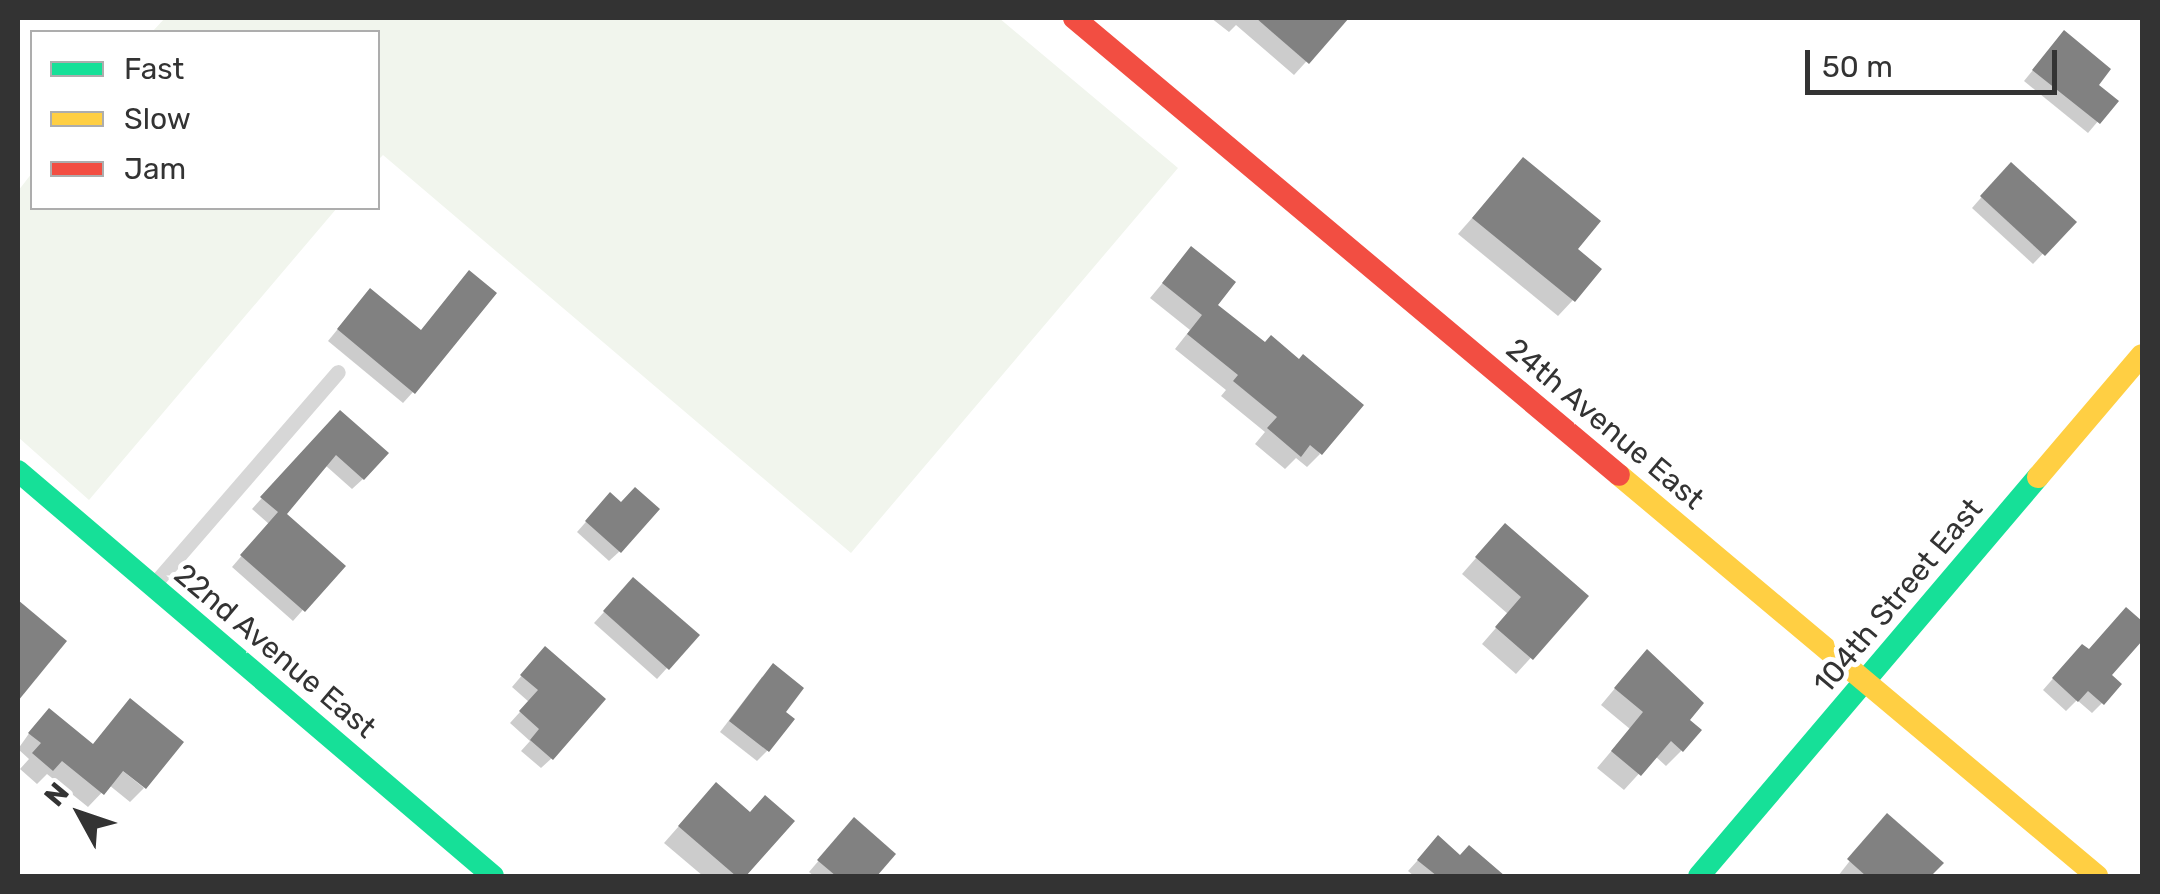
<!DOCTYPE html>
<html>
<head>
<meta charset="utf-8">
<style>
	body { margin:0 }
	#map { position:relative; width:2160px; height:894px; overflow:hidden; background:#fff; font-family:Rubik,sans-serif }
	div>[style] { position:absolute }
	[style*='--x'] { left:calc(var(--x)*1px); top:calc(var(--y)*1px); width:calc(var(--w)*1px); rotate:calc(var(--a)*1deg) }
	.green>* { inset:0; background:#f1f5ed }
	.shadow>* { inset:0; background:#0003 }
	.building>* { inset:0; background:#818181 }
	.lane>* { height:15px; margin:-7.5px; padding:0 7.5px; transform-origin:7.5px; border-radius:7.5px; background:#d7d7d7 }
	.fast>* { height:22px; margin:-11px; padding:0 11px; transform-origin:11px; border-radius:11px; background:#16e098 }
	.slow>* { height:22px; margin:-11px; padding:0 11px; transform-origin:11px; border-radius:11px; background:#ffcf43 }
	.jam>* { height:22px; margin:-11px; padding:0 11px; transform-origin:11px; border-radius:11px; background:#f24e42 }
	span { translate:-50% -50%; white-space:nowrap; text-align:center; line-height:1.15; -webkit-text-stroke:10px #fff; paint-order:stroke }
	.street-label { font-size:30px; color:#333 }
	.frame { position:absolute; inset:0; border:20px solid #333; pointer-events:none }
	.legend { position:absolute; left:30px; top:30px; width:350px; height:180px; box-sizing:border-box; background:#fff; border:2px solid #adadad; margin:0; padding:12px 18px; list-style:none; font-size:30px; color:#333 }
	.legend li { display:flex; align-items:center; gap:20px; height:50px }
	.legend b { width:50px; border:2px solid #adadad }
	.north { position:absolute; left:30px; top:764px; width:100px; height:100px; -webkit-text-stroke:8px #fff; paint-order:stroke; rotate:310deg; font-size:28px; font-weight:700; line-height:40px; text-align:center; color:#333 }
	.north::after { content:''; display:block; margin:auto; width:35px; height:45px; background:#333; clip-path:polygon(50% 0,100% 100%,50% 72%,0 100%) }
	.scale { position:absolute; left:1805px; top:50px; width:252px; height:45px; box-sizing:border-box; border:5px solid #333; border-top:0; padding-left:12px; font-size:30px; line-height:35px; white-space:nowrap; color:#333; -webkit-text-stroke:8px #fff; paint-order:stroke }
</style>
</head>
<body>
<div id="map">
	<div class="green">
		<i style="clip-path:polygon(165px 18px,999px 18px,1178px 168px,851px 553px,383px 155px,378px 160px,378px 32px,152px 32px)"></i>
		<i style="clip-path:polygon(32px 173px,32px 208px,337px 208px,89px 500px,18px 437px,18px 191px)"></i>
	</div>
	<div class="shadow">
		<i style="clip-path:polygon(1211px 18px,1346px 18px,1294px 75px,1236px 25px,1229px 32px)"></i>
		<i style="clip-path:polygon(2054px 44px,2115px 101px,2088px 133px,2024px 81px)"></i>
		<i style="clip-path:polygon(1523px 160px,1574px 249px,1573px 300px,1558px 316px,1458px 234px)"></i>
		<i style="clip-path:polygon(2001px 175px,2073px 222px,2033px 264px,1972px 208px)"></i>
		<i style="clip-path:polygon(1191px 249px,1214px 305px,1320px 454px,1307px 467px,1296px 458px,1285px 469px,1255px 444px,1265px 432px,1221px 396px,1226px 390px,1175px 349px,1190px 330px,1150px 298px)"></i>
		<i style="clip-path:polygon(360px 302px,420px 332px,413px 392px,403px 403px,328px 341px)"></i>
		<i style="clip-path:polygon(330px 423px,363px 479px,352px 489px,325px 465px,284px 515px,342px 566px,293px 621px,232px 567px,269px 524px,252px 509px)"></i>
		<i style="clip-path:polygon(621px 505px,620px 551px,609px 561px,577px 532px,600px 506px)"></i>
		<i style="clip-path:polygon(1490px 542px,1586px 597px,1516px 674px,1482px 644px,1508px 614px,1462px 574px)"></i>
		<i style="clip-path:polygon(623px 591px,667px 668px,657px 679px,594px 623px)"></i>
		<i style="clip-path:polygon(2127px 610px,2142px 624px,2142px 637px,2108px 675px,2102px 703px,2092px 713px,2077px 700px,2066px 711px,2043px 690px,2072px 657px,2088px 652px)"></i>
		<i style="clip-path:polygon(535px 660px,552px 758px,541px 768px,521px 751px,530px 741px,510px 723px,529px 702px,512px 687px)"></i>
		<i style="clip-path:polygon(1632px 668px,1686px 721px,1682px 750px,1666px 766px,1655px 756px,1624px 790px,1597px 768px,1630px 729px,1601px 705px)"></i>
		<i style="clip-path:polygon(762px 677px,783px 712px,768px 750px,757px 761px,720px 732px)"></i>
		<i style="clip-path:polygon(35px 725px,92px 746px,144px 788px,130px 802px,109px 785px,88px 807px,47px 774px,37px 784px,20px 769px,29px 759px,18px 749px)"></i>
		<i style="clip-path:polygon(701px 801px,749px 814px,791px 821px,743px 876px,703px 876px,664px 843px)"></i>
		<i style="clip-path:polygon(1874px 830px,1940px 863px,1928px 876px,1838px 876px)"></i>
		<i style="clip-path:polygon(844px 831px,893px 854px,874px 876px,814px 876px,809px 872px)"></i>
		<i style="clip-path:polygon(1428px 849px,1494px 870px,1489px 876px,1414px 876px,1408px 871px)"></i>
	</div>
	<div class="building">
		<i style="clip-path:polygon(1256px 18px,1349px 18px,1309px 64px)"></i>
		<i style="clip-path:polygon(2064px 30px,2111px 69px,2099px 85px,2119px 101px,2100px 124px,2032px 70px)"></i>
		<i style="clip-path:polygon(1523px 157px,1601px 221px,1578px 249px,1602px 269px,1575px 302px,1472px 218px)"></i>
		<i style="clip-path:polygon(2011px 162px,2077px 222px,2045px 256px,1980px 196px)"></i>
		<i style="clip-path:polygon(1191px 246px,1236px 282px,1218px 305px,1265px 342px,1271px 335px,1299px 359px,1303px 354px,1364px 405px,1322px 455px,1310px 445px,1301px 457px,1267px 428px,1277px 417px,1233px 381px,1238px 375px,1187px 334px,1202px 315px,1162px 283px)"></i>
		<i style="clip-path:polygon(469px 270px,497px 293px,415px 394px,337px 329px,370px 288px,421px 330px)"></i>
		<i style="clip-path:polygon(340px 410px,389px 453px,364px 480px,336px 455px,287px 514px,346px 566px,305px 612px,240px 555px,278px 512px,260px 497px)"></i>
		<i style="clip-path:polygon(635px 487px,660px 509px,621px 553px,585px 521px,610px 492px,621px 502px)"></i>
		<i style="clip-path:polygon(1505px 523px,1589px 596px,1533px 660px,1495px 627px,1521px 597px,1475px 557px)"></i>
		<i style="clip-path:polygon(633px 577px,700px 635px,669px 670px,603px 611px)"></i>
		<i style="clip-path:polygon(18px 600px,67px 641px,18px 701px)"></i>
		<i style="clip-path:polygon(2126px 607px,2142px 621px,2142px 641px,2112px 675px,2122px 684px,2104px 705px,2088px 691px,2078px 702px,2052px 678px,2082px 644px,2089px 649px)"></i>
		<i style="clip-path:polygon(545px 646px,606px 699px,553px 760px,530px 740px,539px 729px,519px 711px,538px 690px,520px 675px)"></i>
		<i style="clip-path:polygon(1647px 649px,1704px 703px,1690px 720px,1702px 730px,1683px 752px,1671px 741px,1641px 776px,1611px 751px,1643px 712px,1614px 688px)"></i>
		<i style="clip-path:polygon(773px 663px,804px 688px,786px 712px,795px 719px,769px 752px,729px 721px)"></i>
		<i style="clip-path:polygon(130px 698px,184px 742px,146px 789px,123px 771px,104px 795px,62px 761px,53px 771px,32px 753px,41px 743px,28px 733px,49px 708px,93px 744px)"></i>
		<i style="clip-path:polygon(716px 782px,750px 812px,765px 795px,795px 821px,746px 876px,736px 876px,678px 826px)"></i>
		<i style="clip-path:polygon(1887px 813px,1944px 863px,1931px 876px,1866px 876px,1847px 859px)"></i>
		<i style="clip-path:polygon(854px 817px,896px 854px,877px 876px,836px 876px,817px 860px)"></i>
		<i style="clip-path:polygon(1438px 835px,1460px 855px,1469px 845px,1505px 876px,1437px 876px,1417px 860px)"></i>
	</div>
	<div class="lane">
		<i style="--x:155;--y:583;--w:279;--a:-49.1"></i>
	</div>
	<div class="fast">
		<i style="--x:18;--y:471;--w:624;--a:40.45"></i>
		<i style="--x:1699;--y:876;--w:524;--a:-49.65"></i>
	</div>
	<div class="slow">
		<i style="--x:1619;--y:475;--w:624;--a:39.99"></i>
		<i style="--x:2038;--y:477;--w:160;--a:-49.6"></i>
	</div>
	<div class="jam">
		<i style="--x:1074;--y:18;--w:711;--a:39.98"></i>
	</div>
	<div class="street-label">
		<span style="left:1605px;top:424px;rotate:40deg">24th Avenue East</span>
		<span style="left:1898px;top:596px;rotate:-50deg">104th Street East</span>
		<span style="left:275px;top:651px;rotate:40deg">22nd Avenue East</span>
	</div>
	<div class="frame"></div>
	<ul class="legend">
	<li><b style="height:12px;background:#16e098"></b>Fast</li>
	<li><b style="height:12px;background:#ffcf43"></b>Slow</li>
	<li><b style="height:12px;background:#f24e42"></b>Jam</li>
	</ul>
	<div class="north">N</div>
	<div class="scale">50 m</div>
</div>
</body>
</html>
